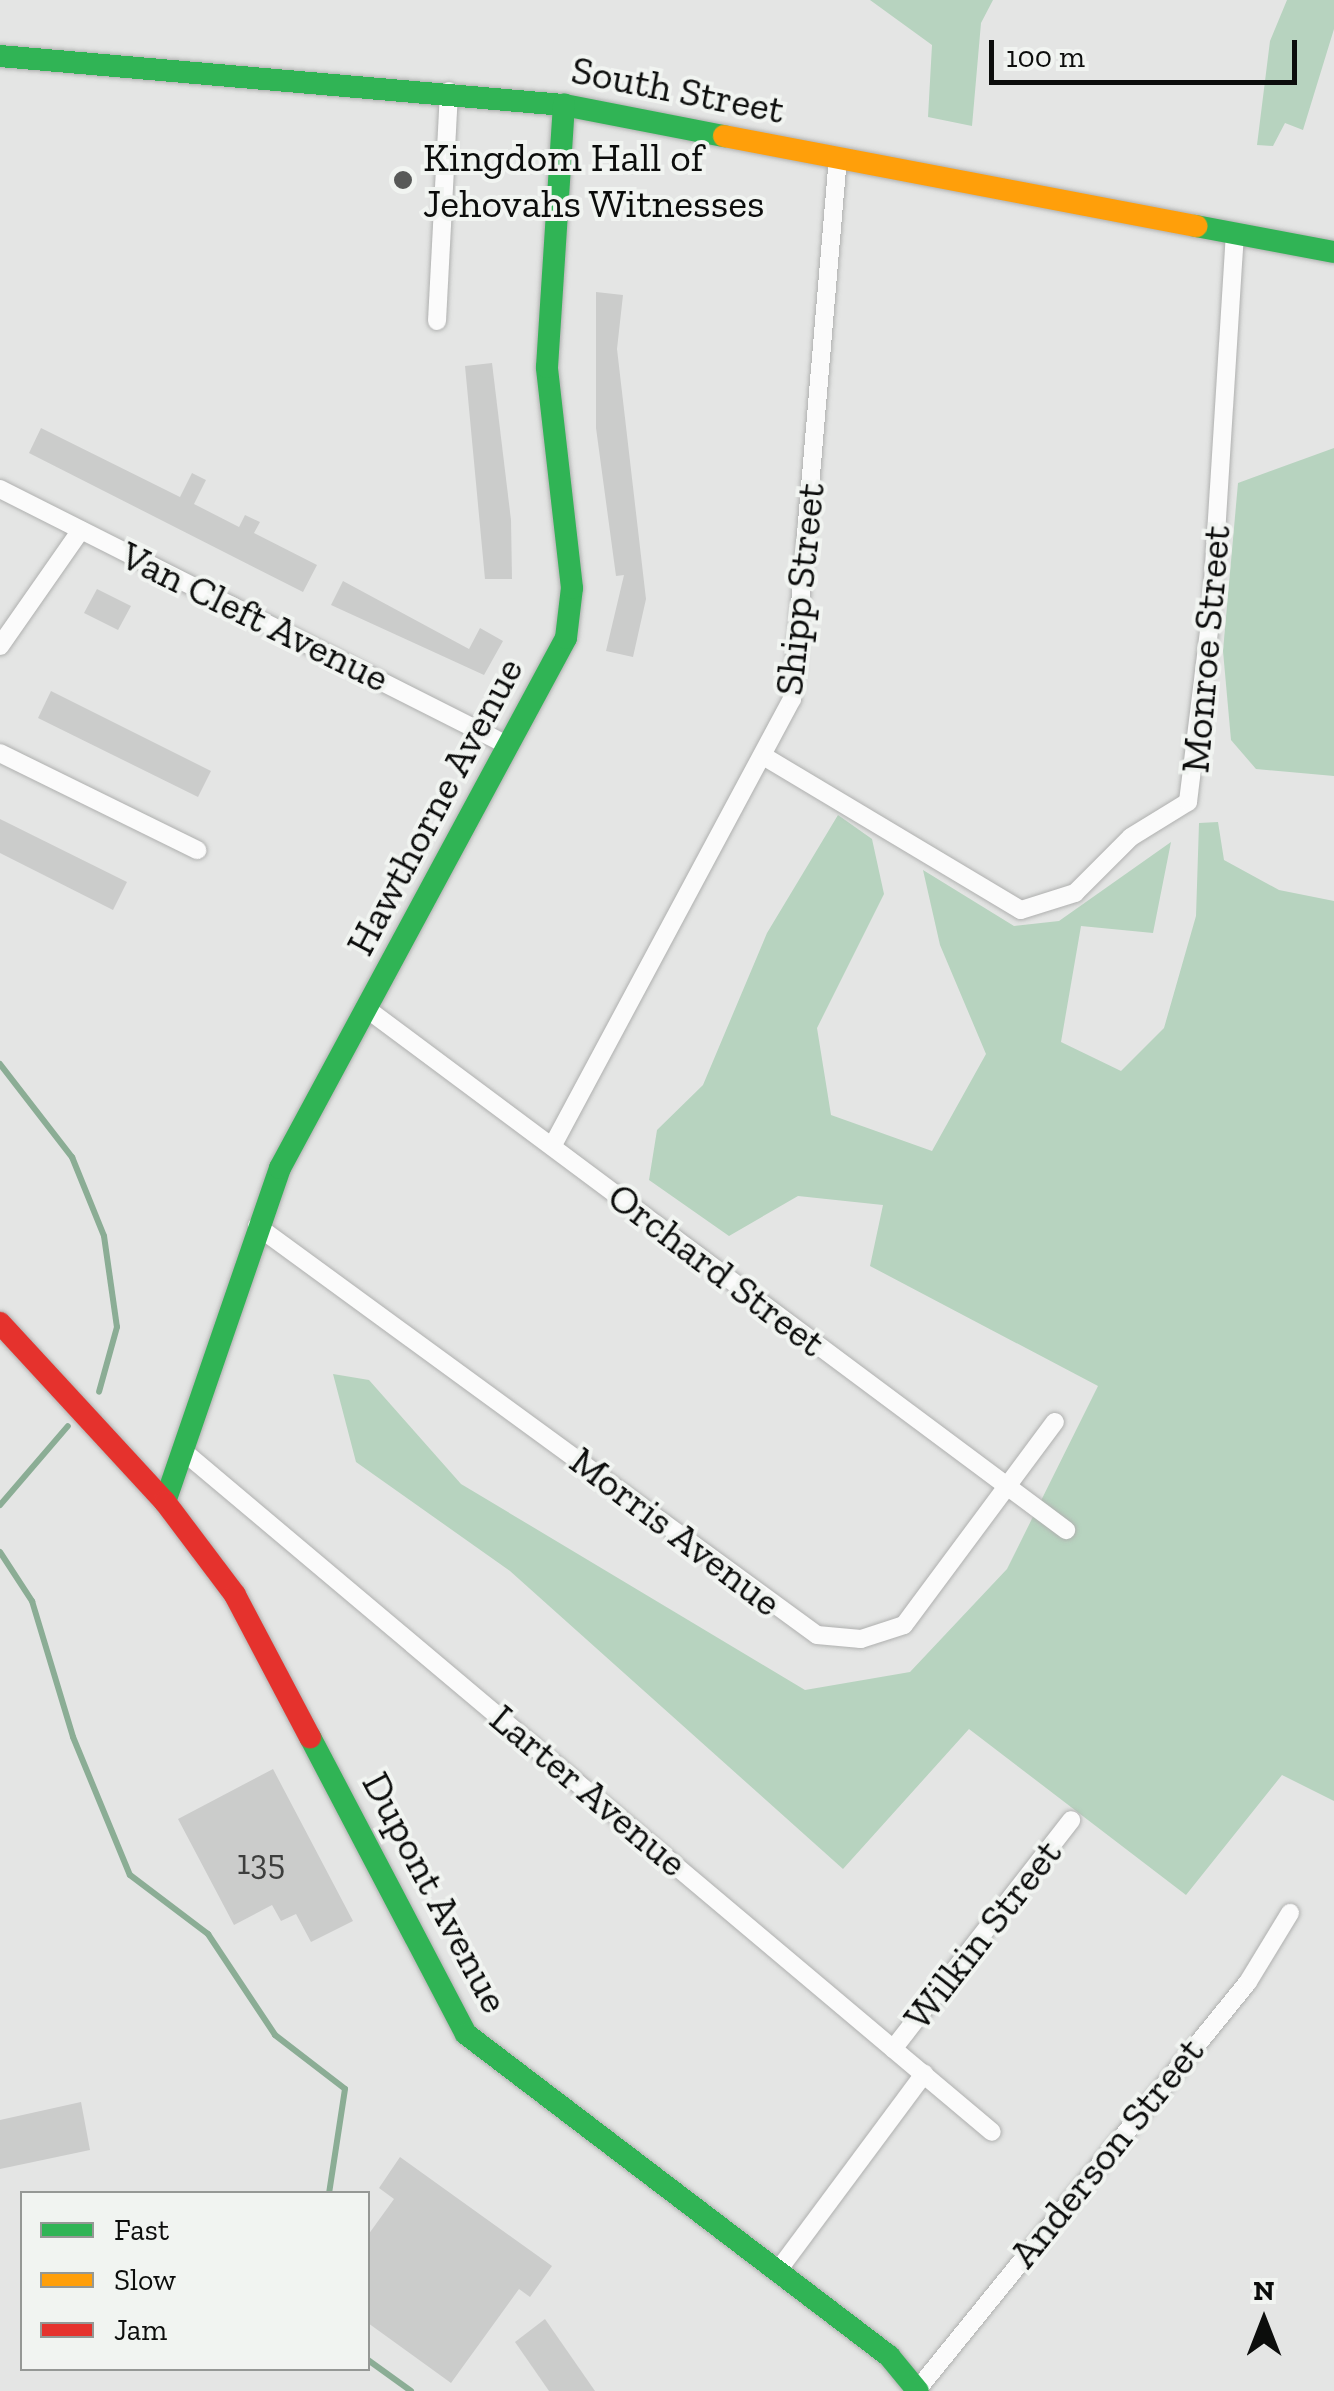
<!DOCTYPE html>
<html>
<head>
<meta charset="utf-8">
<style>
	body { margin:0 }
	#map { position:relative; width:1334px; height:2391px; overflow:hidden; background:#e4e5e4; font-family:"Zilla Slab",serif }
	div>[style] { position:absolute }
	[style*='--x'] { left:calc(var(--x)*1px); top:calc(var(--y)*1px); width:calc(var(--w)*1px); rotate:calc(var(--a)*1deg) }
	.forest>* { inset:0; background:#b7d3bf }
	.stream>* { height:6px; margin:-3px; padding:0 3px; transform-origin:3px; border-radius:3px; background:#8bad95 }
	.building>* { inset:0; background:#cbcccb }
	.roads { filter:drop-shadow(0 0 2px #afb0af) drop-shadow(0 0 2px #afb0af) }
	.street>* { height:18px; margin:-9px; padding:0 9px; transform-origin:9px; border-radius:9px; background:#fbfbfb }
	.fast>* { height:22px; margin:-11px; padding:0 11px; transform-origin:11px; border-radius:11px; background:#30b455 }
	.slow>* { height:22px; margin:-11px; padding:0 11px; transform-origin:11px; border-radius:11px; background:#ff9f0a }
	.jam>* { height:22px; margin:-11px; padding:0 11px; transform-origin:11px; border-radius:11px; background:#e5322d }
	.dots>* { width:28px; height:28px; translate:-50% -50%; box-sizing:border-box; border:5px solid #f1f4f1; border-radius:50% }
	span { translate:-50% -50%; white-space:nowrap; text-align:center; line-height:1.15; -webkit-text-stroke:8px #f1f4f1; paint-order:stroke }
	.number-label { font-size:35px; color:#3d3e3d }
	.number-label span { -webkit-text-stroke-width:0 }
	.street-label { font-size:40px; color:#0c0d0c }
	.poi-label { font-size:40px; color:#0c0d0c }
	.left { translate:0 -50%; text-align:left }
	.legend { position:absolute; left:20px; top:2191px; width:350px; height:180px; box-sizing:border-box; background:#f1f4f1; border:2px solid #959895; margin:0; padding:12px 18px; list-style:none; font-size:30px; color:#0c0d0c }
	.legend li { display:flex; align-items:center; gap:20px; height:50px }
	.legend b { width:50px; border:2px solid #959895 }
	.north { position:absolute; left:1214px; top:2271px; width:100px; height:100px; -webkit-text-stroke:8px #f1f4f1; paint-order:stroke; rotate:0deg; font-size:28px; font-weight:700; line-height:40px; text-align:center; color:#0c0d0c }
	.north::after { content:''; display:block; margin:auto; width:35px; height:45px; background:#0c0d0c; clip-path:polygon(50% 0,100% 100%,50% 72%,0 100%) }
	.scale { position:absolute; left:989px; top:40px; width:308px; height:45px; box-sizing:border-box; border:5px solid #0c0d0c; border-top:0; padding-left:12px; font-size:30px; line-height:35px; white-space:nowrap; color:#0c0d0c; -webkit-text-stroke:8px #f1f4f1; paint-order:stroke }
</style>
</head>
<body>
<div id="map">
	<div class="forest">
		<i style="clip-path:polygon(870px 0,993px 0,981px 23px,972px 126px,928px 117px,932px 45px)"></i>
		<i style="clip-path:polygon(1287px 0,1334px 0,1334px 29px,1303px 130px,1285px 123px,1273px 146px,1257px 145px,1270px 41px)"></i>
		<i style="clip-path:polygon(1334px 448px,1334px 776px,1256px 769px,1231px 740px,1223px 651px,1238px 483px)"></i>
		<i style="clip-path:polygon(838px 815px,872px 839px,884px 894px,817px 1028px,831px 1115px,932px 1151px,986px 1054px,940px 945px,923px 870px,1014px 926px,1059px 921px,1171px 842px,1153px 933px,1081px 926px,1061px 1042px,1121px 1071px,1164px 1028px,1196px 916px,1199px 823px,1218px 822px,1224px 860px,1279px 890px,1334px 901px,1334px 1801px,1282px 1775px,1186px 1895px,969px 1729px,843px 1869px,510px 1571px,356px 1462px,333px 1374px,369px 1380px,461px 1484px,805px 1690px,910px 1672px,1007px 1569px,1098px 1386px,870px 1266px,883px 1205px,798px 1196px,729px 1236px,649px 1180px,657px 1130px,703px 1085px,767px 933px)"></i>
	</div>
	<div class="stream">
		<i style="--x:0;--y:1064;--w:118;--a:52.3"></i>
		<i style="--x:72;--y:1157;--w:85;--a:67.9"></i>
		<i style="--x:104;--y:1236;--w:92;--a:81.9"></i>
		<i style="--x:117;--y:1327;--w:67;--a:105.5"></i>
		<i style="--x:0;--y:1505;--w:104;--a:-49.3"></i>
		<i style="--x:0;--y:1552;--w:59;--a:56.9"></i>
		<i style="--x:32;--y:1601;--w:142;--a:73.2"></i>
		<i style="--x:73;--y:1737;--w:149;--a:67.6"></i>
		<i style="--x:130;--y:1875;--w:98;--a:37.1"></i>
		<i style="--x:208;--y:1934;--w:121;--a:56.4"></i>
		<i style="--x:275;--y:2035;--w:88;--a:37.6"></i>
		<i style="--x:345;--y:2089;--w:106;--a:98.7"></i>
		<i style="--x:368;--y:2360;--w:53;--a:35.8"></i>
	</div>
	<div class="building">
		<i style="clip-path:polygon(596px 292px,623px 295px,617px 349px,646px 599px,633px 657px,606px 651px,624px 575px,616px 576px,596px 428px)"></i>
		<i style="clip-path:polygon(492px 363px,511px 520px,512px 579px,485px 579px,465px 366px)"></i>
		<i style="clip-path:polygon(41px 428px,180px 497px,192px 473px,206px 480px,194px 504px,239px 527px,245px 515px,260px 522px,254px 533px,317px 565px,303px 592px,29px 453px)"></i>
		<i style="clip-path:polygon(343px 581px,469px 649px,480px 628px,503px 641px,484px 675px,331px 605px)"></i>
		<i style="clip-path:polygon(97px 589px,131px 606px,118px 630px,84px 613px)"></i>
		<i style="clip-path:polygon(51px 691px,211px 771px,198px 797px,38px 718px)"></i>
		<i style="clip-path:polygon(0 819px,127px 882px,113px 910px,0 853px)"></i>
		<i style="clip-path:polygon(273px 1769px,353px 1921px,311px 1942px,296px 1914px,281px 1921px,272px 1905px,234px 1925px,178px 1819px)"></i>
		<i style="clip-path:polygon(81px 2102px,90px 2150px,0 2169px,0 2120px)"></i>
		<i style="clip-path:polygon(400px 2157px,552px 2266px,530px 2297px,519px 2289px,451px 2383px,368px 2323px,368px 2235px,394px 2199px,379px 2188px)"></i>
		<i style="clip-path:polygon(545px 2319px,595px 2391px,549px 2391px,515px 2342px)"></i>
	</div>
	<div class="roads">
		<div class="street">
			<i style="--x:437;--y:321;--w:230;--a:-87"></i>
			<i style="--x:0;--y:489;--w:570;--a:26.79"></i>
			<i style="--x:0;--y:646;--w:141;--a:-55.1"></i>
			<i style="--x:0;--y:753;--w:220;--a:26.2"></i>
			<i style="--x:765;--y:757;--w:298;--a:30.9"></i>
			<i style="--x:1021;--y:910;--w:57;--a:-17.5"></i>
			<i style="--x:1075;--y:893;--w:79;--a:-45"></i>
			<i style="--x:1131;--y:837;--w:67;--a:-31.6"></i>
			<i style="--x:1188;--y:802;--w:189;--a:-83"></i>
			<i style="--x:1211;--y:614;--w:382;--a:-86.4"></i>
			<i style="--x:367;--y:1009;--w:872;--a:36.7"></i>
			<i style="--x:554;--y:1143;--w:504;--a:-61.81"></i>
			<i style="--x:792;--y:699;--w:544;--a:-85.15"></i>
			<i style="--x:257;--y:1226;--w:693;--a:36.14"></i>
			<i style="--x:817;--y:1635;--w:44;--a:5.2"></i>
			<i style="--x:861;--y:1639;--w:45;--a:-18"></i>
			<i style="--x:904;--y:1625;--w:253;--a:-53.4"></i>
			<i style="--x:183;--y:1451;--w:1057;--a:40.09"></i>
			<i style="--x:893;--y:2049;--w:290;--a:-52.1"></i>
			<i style="--x:777;--y:2272;--w:247;--a:-53.4"></i>
			<i style="--x:917;--y:2390;--w:525;--a:-50.95"></i>
			<i style="--x:1248;--y:1982;--w:81;--a:-58.7"></i>
		</div>
		<div class="fast">
			<i style="--x:0;--y:56;--w:566;--a:4.97"></i>
			<i style="--x:564;--y:105;--w:163;--a:11"></i>
			<i style="--x:1196;--y:226;--w:140;--a:10.7"></i>
			<i style="--x:165;--y:1502;--w:353;--a:-71"></i>
			<i style="--x:280;--y:1168;--w:602;--a:-61.65"></i>
			<i style="--x:566;--y:638;--w:50;--a:-83.2"></i>
			<i style="--x:572;--y:588;--w:222;--a:-96.5"></i>
			<i style="--x:547;--y:367;--w:263;--a:-86.3"></i>
			<i style="--x:310;--y:1737;--w:335;--a:62.3"></i>
			<i style="--x:466;--y:2034;--w:532;--a:37.28"></i>
			<i style="--x:889;--y:2356;--w:45;--a:50.4"></i>
		</div>
		<div class="slow">
			<i style="--x:724;--y:136;--w:481;--a:10.8"></i>
		</div>
		<div class="jam">
			<i style="--x:0;--y:1323;--w:243;--a:47.3"></i>
			<i style="--x:165;--y:1502;--w:116;--a:53"></i>
			<i style="--x:235;--y:1595;--w:161;--a:62.2"></i>
		</div>
	</div>
	<div class="dots">
		<i style="left:403px;top:180px;background:#585958"></i>
	</div>
	<div class="number-label">
		<span style="left:261px;top:1862px">135</span>
	</div>
	<div class="street-label">
		<span style="left:678px;top:89px;rotate:11deg">South Street</span>
		<span style="left:799px;top:589px;rotate:-84deg">Shipp Street</span>
		<span style="left:255px;top:616px;rotate:26deg">Van Cleft Avenue</span>
		<span style="left:1205px;top:649px;rotate:-85deg">Monroe Street</span>
		<span style="left:434px;top:806px;rotate:-62deg">Hawthorne Avenue</span>
		<span style="left:717px;top:1269px;rotate:37deg">Orchard Street</span>
		<span style="left:676px;top:1531px;rotate:37deg">Morris Avenue</span>
		<span style="left:589px;top:1790px;rotate:40deg">Larter Avenue</span>
		<span style="left:436px;top:1892px;rotate:62deg">Dupont Avenue</span>
		<span style="left:982px;top:1934px;rotate:-52deg">Wilkin Street</span>
		<span style="left:1106px;top:2152px;rotate:-51deg">Anderson Street</span>
	</div>
	<div class="poi-label">
		<span class="left" style="left:423px;top:180px">Kingdom Hall of<br>Jehovahs Witnesses</span>
	</div>
	<ul class="legend">
	<li><b style="height:12px;background:#30b455"></b>Fast</li>
	<li><b style="height:12px;background:#ff9f0a"></b>Slow</li>
	<li><b style="height:12px;background:#e5322d"></b>Jam</li>
	</ul>
	<div class="north">N</div>
	<div class="scale">100 m</div>
</div>
</body>
</html>
